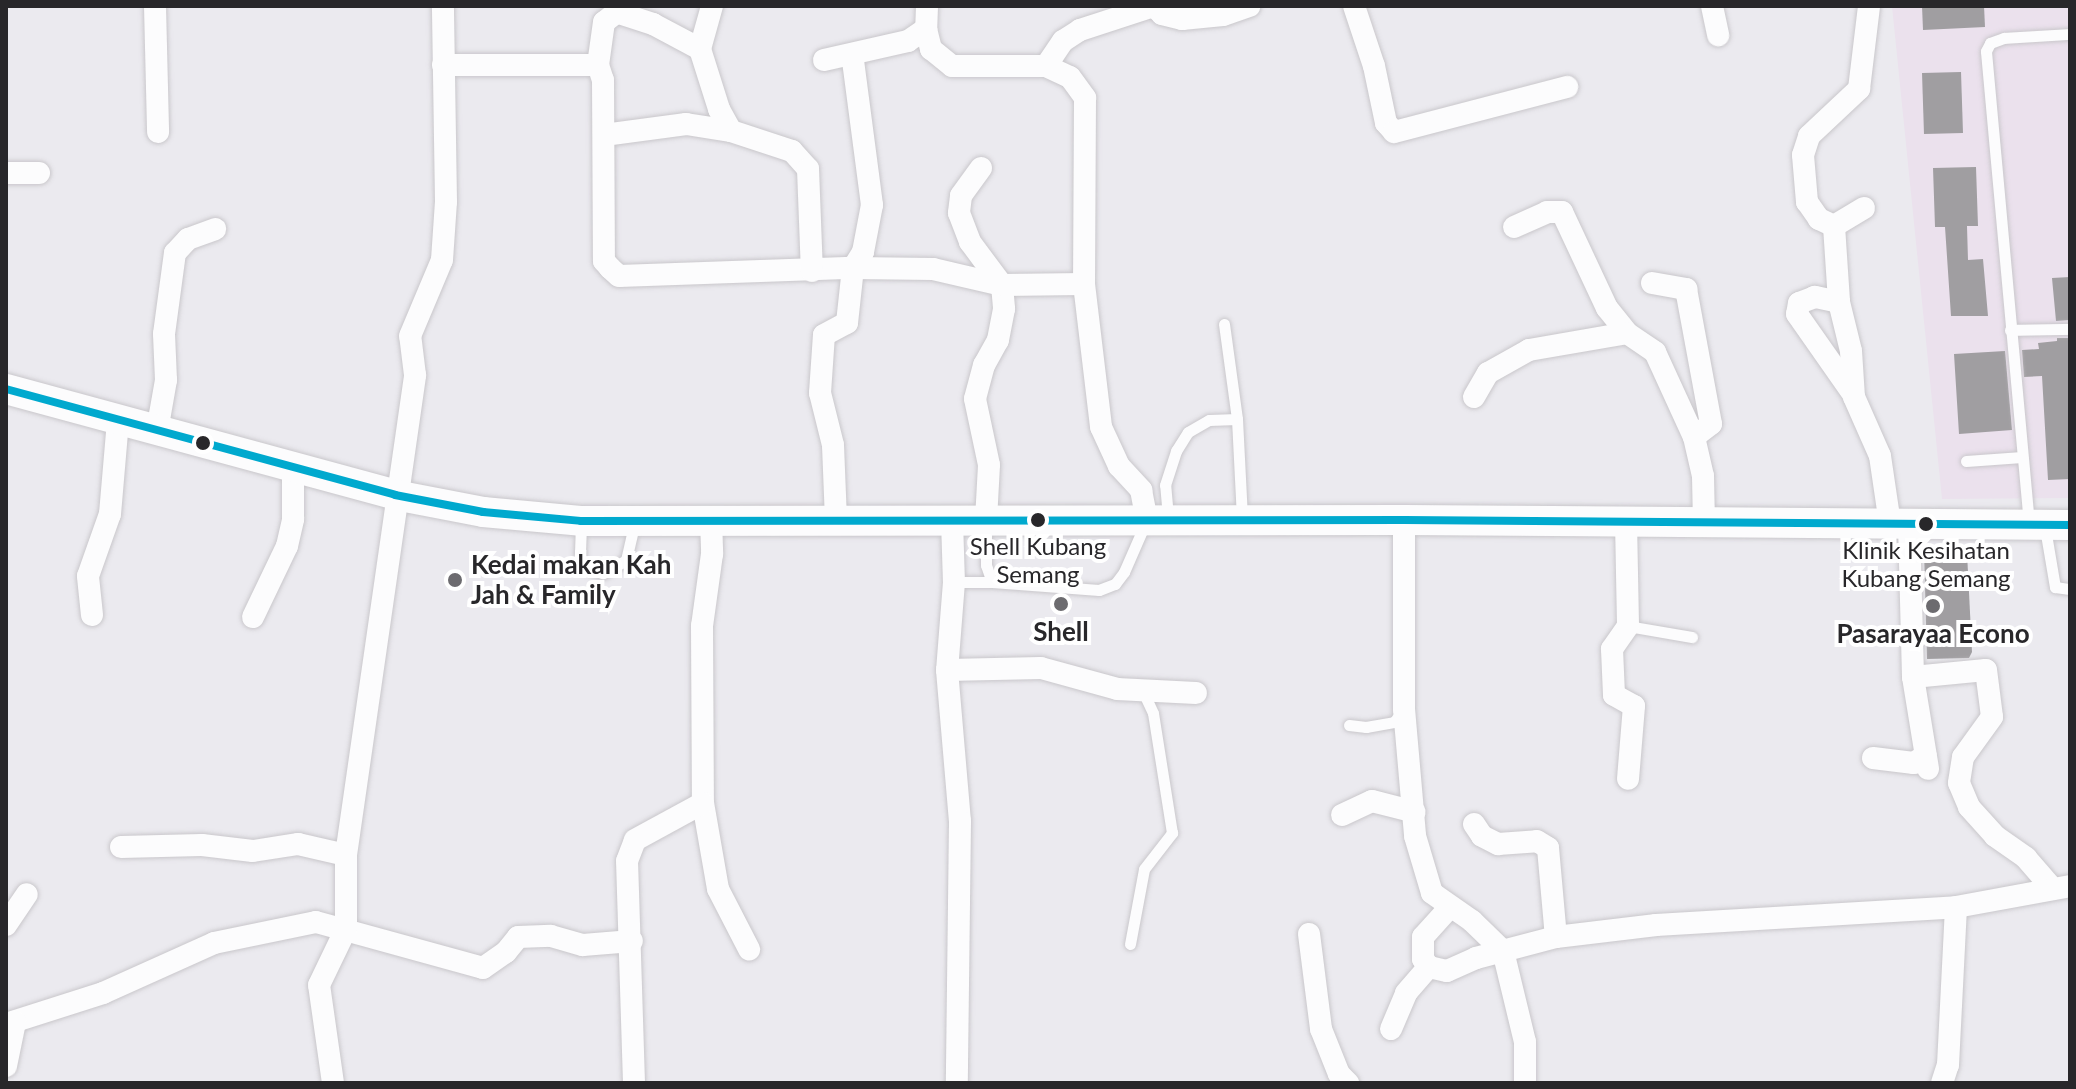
<!DOCTYPE html>
<html>
<head>
<meta charset="utf-8">
<style>
	body { margin:0 }
	#map { position:relative; width:2076px; height:1089px; overflow:hidden; background:#ebeaef; font-family:Lato,sans-serif }
	div>[style] { position:absolute }
	[style*='--x'] { left:calc(var(--x)*1px); top:calc(var(--y)*1px); width:calc(var(--w)*1px); rotate:calc(var(--a)*1deg) }
	.medical>* { inset:0; background:#ebe1ed }
	.building>* { inset:0; background:#a09ea1 }
	.roads { filter:drop-shadow(0 0 2px #c9c7cb) drop-shadow(0 0 2px #c9c7cb) }
	.service>* { height:11px; margin:-5.5px; padding:0 5.5px; transform-origin:5.5px; border-radius:5.5px; background:#fcfcfd }
	.minor>* { height:22px; margin:-11px; padding:0 11px; transform-origin:11px; border-radius:11px; background:#fcfcfd }
	.secondary>* { height:30px; margin:-15px; padding:0 15px; transform-origin:15px; border-radius:15px; background:#fcfcfd }
	.bus-1>* { height:8px; margin:-4px; padding:0 4px; transform-origin:4px; border-radius:4px; background:#00a9ce }
	.dots>* { width:22px; height:22px; translate:-50% -50%; box-sizing:border-box; border:4px solid #fff; border-radius:50% }
	span { translate:-50% -50%; white-space:nowrap; text-align:center; line-height:1.15; -webkit-text-stroke:8px #fff; paint-order:stroke }
	.bus-label { font-size:24px; color:#28272a }
	.poi-label { font-size:26px; color:#28272a; font-weight:700 }
	.left { translate:0 -50%; text-align:left }
	.frame { position:absolute; inset:0; border:8px solid #28272a; pointer-events:none }
</style>
</head>
<body>
<div id="map">
	<div class="medical">
		<i style="clip-path:polygon(1892px 6px,2070px 6px,2070px 498px,1942px 499px)"></i>
	</div>
	<div class="building">
		<i style="clip-path:polygon(1922px 6px,1984px 6px,1985px 27px,1923px 30px)"></i>
		<i style="clip-path:polygon(1961px 72px,1963px 133px,1924px 134px,1922px 73px)"></i>
		<i style="clip-path:polygon(1976px 167px,1978px 226px,1967px 226px,1968px 260px,1983px 259px,1988px 316px,1951px 316px,1945px 227px,1935px 227px,1933px 168px)"></i>
		<i style="clip-path:polygon(2070px 277px,2070px 320px,2056px 321px,2052px 278px)"></i>
		<i style="clip-path:polygon(2057px 338px,2070px 338px,2070px 479px,2048px 480px,2042px 376px,2024px 377px,2022px 350px,2039px 349px,2038px 343px,2057px 341px)"></i>
		<i style="clip-path:polygon(2005px 351px,2012px 430px,1959px 434px,1954px 354px)"></i>
		<i style="clip-path:polygon(1924px 552px,1967px 553px,1972px 652px,1969px 658px,1927px 659px)"></i>
	</div>
	<div class="roads">
		<div class="service">
			<i style="--x:1224;--y:324;--w:96;--a:82.2"></i>
			<i style="--x:1237;--y:419;--w:100;--a:87.1"></i>
			<i style="--x:2010;--y:330;--w:60;--a:-1"></i>
			<i style="--x:1966;--y:461;--w:56;--a:-4.1"></i>
			<i style="--x:1168;--y:517;--w:32;--a:-95"></i>
			<i style="--x:1165;--y:485;--w:36;--a:-72"></i>
			<i style="--x:1176;--y:451;--w:22;--a:-58"></i>
			<i style="--x:1188;--y:432;--w:24;--a:-30"></i>
			<i style="--x:1209;--y:420;--w:28;--a:-2"></i>
			<i style="--x:986;--y:520;--w:45;--a:90"></i>
			<i style="--x:986;--y:565;--w:18;--a:71"></i>
			<i style="--x:992;--y:582;--w:107;--a:4.3"></i>
			<i style="--x:1099;--y:590;--w:17;--a:-21"></i>
			<i style="--x:1115;--y:584;--w:15;--a:-53"></i>
			<i style="--x:1124;--y:572;--w:52;--a:-66.4"></i>
			<i style="--x:581;--y:524;--w:32;--a:92"></i>
			<i style="--x:580;--y:556;--w:11;--a:75"></i>
			<i style="--x:583;--y:567;--w:21;--a:17"></i>
			<i style="--x:603;--y:573;--w:26;--a:-29"></i>
			<i style="--x:626;--y:560;--w:39;--a:-77"></i>
			<i style="--x:2029;--y:524;--w:475;--a:-95.2"></i>
			<i style="--x:1986;--y:51;--w:9;--a:-63"></i>
			<i style="--x:1990;--y:43;--w:15;--a:-20"></i>
			<i style="--x:2004;--y:38;--w:66;--a:-3.5"></i>
			<i style="--x:2045;--y:528;--w:60;--a:80.4"></i>
			<i style="--x:2055;--y:587;--w:15;--a:8"></i>
			<i style="--x:954;--y:582;--w:38;--a:0"></i>
			<i style="--x:1628;--y:626;--w:65;--a:9.8"></i>
			<i style="--x:1349;--y:725;--w:17;--a:7"></i>
			<i style="--x:1366;--y:727;--w:28;--a:-10"></i>
			<i style="--x:1394;--y:722;--w:15;--a:-53"></i>
			<i style="--x:1130;--y:944;--w:76;--a:-79.4"></i>
			<i style="--x:1144;--y:869;--w:46;--a:-52.1"></i>
			<i style="--x:1172;--y:833;--w:121;--a:-99"></i>
			<i style="--x:1153;--y:713;--w:23;--a:-115"></i>
		</div>
		<div class="minor">
			<i style="--x:155;--y:6;--w:126;--a:88.6"></i>
			<i style="--x:927;--y:6;--w:23;--a:92"></i>
			<i style="--x:926;--y:29;--w:21;--a:76"></i>
			<i style="--x:931;--y:49;--w:27;--a:39"></i>
			<i style="--x:952;--y:66;--w:94;--a:0"></i>
			<i style="--x:1046;--y:66;--w:26;--a:25"></i>
			<i style="--x:1070;--y:77;--w:26;--a:54"></i>
			<i style="--x:1085;--y:98;--w:186;--a:90.3"></i>
			<i style="--x:1084;--y:284;--w:144;--a:83.2"></i>
			<i style="--x:1101;--y:427;--w:43;--a:65.2"></i>
			<i style="--x:1119;--y:466;--w:33;--a:47"></i>
			<i style="--x:1141;--y:490;--w:31;--a:79"></i>
			<i style="--x:1154;--y:6;--w:11;--a:45"></i>
			<i style="--x:1162;--y:14;--w:21;--a:14"></i>
			<i style="--x:1182;--y:19;--w:41;--a:-5.6"></i>
			<i style="--x:1223;--y:15;--w:28;--a:-19"></i>
			<i style="--x:1354;--y:6;--w:63;--a:71.6"></i>
			<i style="--x:1374;--y:66;--w:58;--a:78.1"></i>
			<i style="--x:1386;--y:123;--w:12;--a:48"></i>
			<i style="--x:1394;--y:132;--w:179;--a:-14.6"></i>
			<i style="--x:1712;--y:6;--w:30;--a:78"></i>
			<i style="--x:700;--y:49;--w:45;--a:-74.4"></i>
			<i style="--x:824;--y:60;--w:86;--a:-12.7"></i>
			<i style="--x:908;--y:41;--w:22;--a:-34"></i>
			<i style="--x:443;--y:65;--w:155;--a:0"></i>
			<i style="--x:1046;--y:66;--w:30;--a:-56"></i>
			<i style="--x:1063;--y:41;--w:20;--a:-33"></i>
			<i style="--x:1080;--y:30;--w:78;--a:-18"></i>
			<i style="--x:731;--y:131;--w:25;--a:-119"></i>
			<i style="--x:719;--y:109;--w:63;--a:-107.6"></i>
			<i style="--x:700;--y:49;--w:53;--a:-152"></i>
			<i style="--x:653;--y:24;--w:38;--a:-162"></i>
			<i style="--x:617;--y:12;--w:16;--a:142"></i>
			<i style="--x:604;--y:22;--w:43;--a:97.9"></i>
			<i style="--x:598;--y:65;--w:16;--a:72"></i>
			<i style="--x:603;--y:80;--w:181;--a:89.7"></i>
			<i style="--x:604;--y:261;--w:9;--a:49"></i>
			<i style="--x:610;--y:268;--w:12;--a:42"></i>
			<i style="--x:619;--y:276;--w:234;--a:-2"></i>
			<i style="--x:853;--y:268;--w:19;--a:-58"></i>
			<i style="--x:863;--y:252;--w:48;--a:-79.2"></i>
			<i style="--x:872;--y:205;--w:152;--a:-97.5"></i>
			<i style="--x:604;--y:135;--w:83;--a:-7.6"></i>
			<i style="--x:686;--y:124;--w:46;--a:8.8"></i>
			<i style="--x:731;--y:131;--w:64;--a:18.2"></i>
			<i style="--x:792;--y:151;--w:24;--a:48"></i>
			<i style="--x:808;--y:169;--w:102;--a:87.8"></i>
			<i style="--x:981;--y:168;--w:34;--a:126"></i>
			<i style="--x:961;--y:196;--w:17;--a:97"></i>
			<i style="--x:959;--y:213;--w:31;--a:69"></i>
			<i style="--x:970;--y:242;--w:54;--a:53.3"></i>
			<i style="--x:1002;--y:285;--w:24;--a:85"></i>
			<i style="--x:1004;--y:309;--w:32;--a:101"></i>
			<i style="--x:998;--y:340;--w:29;--a:119"></i>
			<i style="--x:984;--y:365;--w:35;--a:105"></i>
			<i style="--x:975;--y:399;--w:67;--a:78"></i>
			<i style="--x:989;--y:465;--w:55;--a:93.1"></i>
			<i style="--x:6;--y:173;--w:33;--a:0"></i>
			<i style="--x:1864;--y:208;--w:35;--a:149"></i>
			<i style="--x:1834;--y:226;--w:17;--a:-155"></i>
			<i style="--x:1819;--y:219;--w:21;--a:-125"></i>
			<i style="--x:1807;--y:202;--w:47;--a:-94.9"></i>
			<i style="--x:1803;--y:155;--w:20;--a:-72"></i>
			<i style="--x:1809;--y:136;--w:69;--a:-43.2"></i>
			<i style="--x:1859;--y:89;--w:84;--a:-83.1"></i>
			<i style="--x:1834;--y:226;--w:76;--a:86.2"></i>
			<i style="--x:1839;--y:302;--w:50;--a:76.2"></i>
			<i style="--x:1851;--y:351;--w:46;--a:86.3"></i>
			<i style="--x:1854;--y:397;--w:64;--a:66.2"></i>
			<i style="--x:1880;--y:456;--w:69;--a:81.6"></i>
			<i style="--x:1514;--y:227;--w:36;--a:-24"></i>
			<i style="--x:1547;--y:212;--w:15;--a:0"></i>
			<i style="--x:1562;--y:212;--w:106;--a:64.9"></i>
			<i style="--x:1607;--y:308;--w:32;--a:51"></i>
			<i style="--x:1652;--y:283;--w:35;--a:10"></i>
			<i style="--x:1686;--y:289;--w:137;--a:79.5"></i>
			<i style="--x:1711;--y:424;--w:21;--a:143"></i>
			<i style="--x:1839;--y:302;--w:25;--a:-168"></i>
			<i style="--x:1815;--y:297;--w:17;--a:159"></i>
			<i style="--x:1799;--y:303;--w:11;--a:100"></i>
			<i style="--x:1797;--y:314;--w:98;--a:55"></i>
			<i style="--x:1474;--y:397;--w:28;--a:-60"></i>
			<i style="--x:1488;--y:373;--w:47;--a:-29.3"></i>
			<i style="--x:1529;--y:350;--w:99;--a:-9.8"></i>
			<i style="--x:1627;--y:333;--w:34;--a:34"></i>
			<i style="--x:1655;--y:352;--w:94;--a:65.4"></i>
			<i style="--x:1694;--y:437;--w:40;--a:77"></i>
			<i style="--x:1703;--y:476;--w:46;--a:88.8"></i>
			<i style="--x:157;--y:431;--w:52;--a:-80"></i>
			<i style="--x:166;--y:380;--w:46;--a:-92.5"></i>
			<i style="--x:164;--y:334;--w:82;--a:-82.3"></i>
			<i style="--x:175;--y:253;--w:19;--a:-47"></i>
			<i style="--x:188;--y:239;--w:29;--a:-20"></i>
			<i style="--x:711;--y:520;--w:34;--a:88"></i>
			<i style="--x:712;--y:554;--w:73;--a:97.9"></i>
			<i style="--x:702;--y:626;--w:177;--a:89.7"></i>
			<i style="--x:703;--y:803;--w:87;--a:80.1"></i>
			<i style="--x:718;--y:889;--w:68;--a:62.7"></i>
			<i style="--x:836;--y:520;--w:75;--a:-92.3"></i>
			<i style="--x:833;--y:445;--w:54;--a:-104"></i>
			<i style="--x:820;--y:393;--w:58;--a:-86.1"></i>
			<i style="--x:824;--y:335;--w:26;--a:-28"></i>
			<i style="--x:847;--y:323;--w:55;--a:-83.8"></i>
			<i style="--x:853;--y:268;--w:80;--a:0.7"></i>
			<i style="--x:933;--y:269;--w:71;--a:13.1"></i>
			<i style="--x:1002;--y:285;--w:82;--a:-0.7"></i>
			<i style="--x:952;--y:520;--w:62;--a:88.2"></i>
			<i style="--x:954;--y:582;--w:88;--a:94.5"></i>
			<i style="--x:947;--y:670;--w:152;--a:85.1"></i>
			<i style="--x:960;--y:821;--w:262;--a:90.7"></i>
			<i style="--x:1404;--y:520;--w:189;--a:90"></i>
			<i style="--x:1404;--y:709;--w:127;--a:85"></i>
			<i style="--x:1415;--y:836;--w:59;--a:73.4"></i>
			<i style="--x:1432;--y:893;--w:49;--a:35"></i>
			<i style="--x:1472;--y:921;--w:43;--a:44.1"></i>
			<i style="--x:1503;--y:951;--w:94;--a:76.4"></i>
			<i style="--x:1525;--y:1042;--w:41;--a:90"></i>
			<i style="--x:1626;--y:521;--w:105;--a:88.9"></i>
			<i style="--x:1628;--y:626;--w:28;--a:125"></i>
			<i style="--x:1612;--y:649;--w:46;--a:87.5"></i>
			<i style="--x:1614;--y:695;--w:23;--a:29"></i>
			<i style="--x:1634;--y:706;--w:73;--a:94.7"></i>
			<i style="--x:1909;--y:524;--w:153;--a:88.5"></i>
			<i style="--x:1913;--y:677;--w:93;--a:80.7"></i>
			<i style="--x:92;--y:615;--w:39;--a:-96"></i>
			<i style="--x:88;--y:576;--w:66;--a:-70.5"></i>
			<i style="--x:110;--y:514;--w:94;--a:-85.1"></i>
			<i style="--x:253;--y:617;--w:79;--a:-64.4"></i>
			<i style="--x:287;--y:546;--w:28;--a:-77"></i>
			<i style="--x:293;--y:519;--w:51;--a:-90"></i>
			<i style="--x:947;--y:670;--w:94;--a:-1.2"></i>
			<i style="--x:1041;--y:668;--w:79;--a:15.4"></i>
			<i style="--x:1117;--y:689;--w:79;--a:2.9"></i>
			<i style="--x:1913;--y:677;--w:73;--a:-5.5"></i>
			<i style="--x:1986;--y:670;--w:47;--a:82.7"></i>
			<i style="--x:1992;--y:717;--w:49;--a:125.9"></i>
			<i style="--x:1963;--y:757;--w:26;--a:99"></i>
			<i style="--x:1959;--y:783;--w:26;--a:67"></i>
			<i style="--x:1969;--y:807;--w:39;--a:48"></i>
			<i style="--x:1995;--y:836;--w:38;--a:35"></i>
			<i style="--x:2026;--y:858;--w:41;--a:48.9"></i>
			<i style="--x:1873;--y:758;--w:41;--a:7"></i>
			<i style="--x:1914;--y:763;--w:14;--a:-34"></i>
			<i style="--x:1342;--y:815;--w:33;--a:-25"></i>
			<i style="--x:1372;--y:801;--w:44;--a:14.3"></i>
			<i style="--x:1474;--y:824;--w:14;--a:56"></i>
			<i style="--x:1482;--y:836;--w:18;--a:27"></i>
			<i style="--x:1498;--y:844;--w:39;--a:-4"></i>
			<i style="--x:1537;--y:841;--w:13;--a:32"></i>
			<i style="--x:1548;--y:848;--w:89;--a:84.9"></i>
			<i style="--x:121;--y:847;--w:81;--a:-1.4"></i>
			<i style="--x:202;--y:845;--w:51;--a:6.7"></i>
			<i style="--x:253;--y:851;--w:46;--a:-8.8"></i>
			<i style="--x:298;--y:844;--w:49;--a:12.9"></i>
			<i style="--x:1450;--y:907;--w:40;--a:132"></i>
			<i style="--x:1423;--y:937;--w:22;--a:90"></i>
			<i style="--x:1423;--y:959;--w:10;--a:53"></i>
			<i style="--x:1429;--y:967;--w:18;--a:13"></i>
			<i style="--x:1447;--y:971;--w:32;--a:-24"></i>
			<i style="--x:1476;--y:958;--w:83;--a:-14.7"></i>
			<i style="--x:1556;--y:937;--w:101;--a:-6.8"></i>
			<i style="--x:1656;--y:925;--w:301;--a:-3.4"></i>
			<i style="--x:1956;--y:907;--w:116;--a:-10.4"></i>
			<i style="--x:6;--y:925;--w:37;--a:-56"></i>
			<i style="--x:1309;--y:934;--w:96;--a:82.8"></i>
			<i style="--x:1321;--y:1029;--w:48;--a:68.2"></i>
			<i style="--x:1339;--y:1074;--w:13;--a:45"></i>
			<i style="--x:6;--y:1024;--w:102;--a:-17.7"></i>
			<i style="--x:103;--y:993;--w:122;--a:-24.2"></i>
			<i style="--x:214;--y:943;--w:104;--a:-11.6"></i>
			<i style="--x:316;--y:922;--w:173;--a:15.4"></i>
			<i style="--x:483;--y:968;--w:28;--a:-35"></i>
			<i style="--x:506;--y:952;--w:19;--a:-51"></i>
			<i style="--x:518;--y:937;--w:33;--a:-2"></i>
			<i style="--x:551;--y:936;--w:33;--a:16"></i>
			<i style="--x:583;--y:945;--w:49;--a:-4.7"></i>
			<i style="--x:1391;--y:1029;--w:39;--a:-67"></i>
			<i style="--x:1406;--y:993;--w:35;--a:-49"></i>
			<i style="--x:6;--y:1066;--w:45;--a:-78.4"></i>
			<i style="--x:333;--y:1083;--w:99;--a:-98.1"></i>
			<i style="--x:319;--y:985;--w:62;--a:-64.3"></i>
			<i style="--x:346;--y:929;--w:74;--a:-90"></i>
			<i style="--x:346;--y:855;--w:485;--a:-81.8"></i>
			<i style="--x:415;--y:375;--w:39;--a:-97"></i>
			<i style="--x:410;--y:336;--w:82;--a:-67.2"></i>
			<i style="--x:442;--y:260;--w:58;--a:-86.1"></i>
			<i style="--x:446;--y:202;--w:196;--a:-90.9"></i>
			<i style="--x:634;--y:1083;--w:222;--a:-91.8"></i>
			<i style="--x:627;--y:861;--w:22;--a:-69"></i>
			<i style="--x:635;--y:840;--w:77;--a:-28.6"></i>
			<i style="--x:1942;--y:1083;--w:19;--a:-72"></i>
			<i style="--x:1948;--y:1065;--w:158;--a:-87.1"></i>
		</div>
		<div class="secondary">
			<i style="--x:6;--y:389;--w:403;--a:15.2"></i>
			<i style="--x:395;--y:495;--w:90;--a:10.9"></i>
			<i style="--x:483;--y:512;--w:98;--a:5.2"></i>
			<i style="--x:581;--y:521;--w:823;--a:-0.07"></i>
			<i style="--x:1404;--y:520;--w:666;--a:0.43"></i>
		</div>
	</div>
	<div class="bus-1">
		<i style="--x:6;--y:389;--w:403;--a:15.2"></i>
		<i style="--x:395;--y:495;--w:90;--a:10.9"></i>
		<i style="--x:483;--y:512;--w:98;--a:5.2"></i>
		<i style="--x:581;--y:521;--w:823;--a:-0.07"></i>
		<i style="--x:1404;--y:520;--w:666;--a:0.43"></i>
	</div>
	<div class="dots">
		<i style="left:203px;top:443px;background:#28272a"></i>
		<i style="left:1038px;top:520px;background:#28272a"></i>
		<i style="left:1926px;top:524px;background:#28272a"></i>
		<i style="left:455px;top:580px;background:#6c6b6f"></i>
		<i style="left:1061px;top:604px;background:#6c6b6f"></i>
		<i style="left:1933px;top:606px;background:#6c6b6f"></i>
	</div>
	<div class="bus-label">
		<span style="left:1038px;top:560px">Shell Kubang<br>Semang</span>
		<span style="left:1926px;top:564px">Klinik Kesihatan<br>Kubang Semang</span>
	</div>
	<div class="poi-label">
		<span class="left" style="left:471px;top:580px">Kedai makan Kah<br>Jah &amp; Family</span>
		<span style="left:1061px;top:632px">Shell</span>
		<span style="left:1933px;top:634px">Pasarayaa Econo</span>
	</div>
	<div class="frame"></div>
</div>
</body>
</html>
